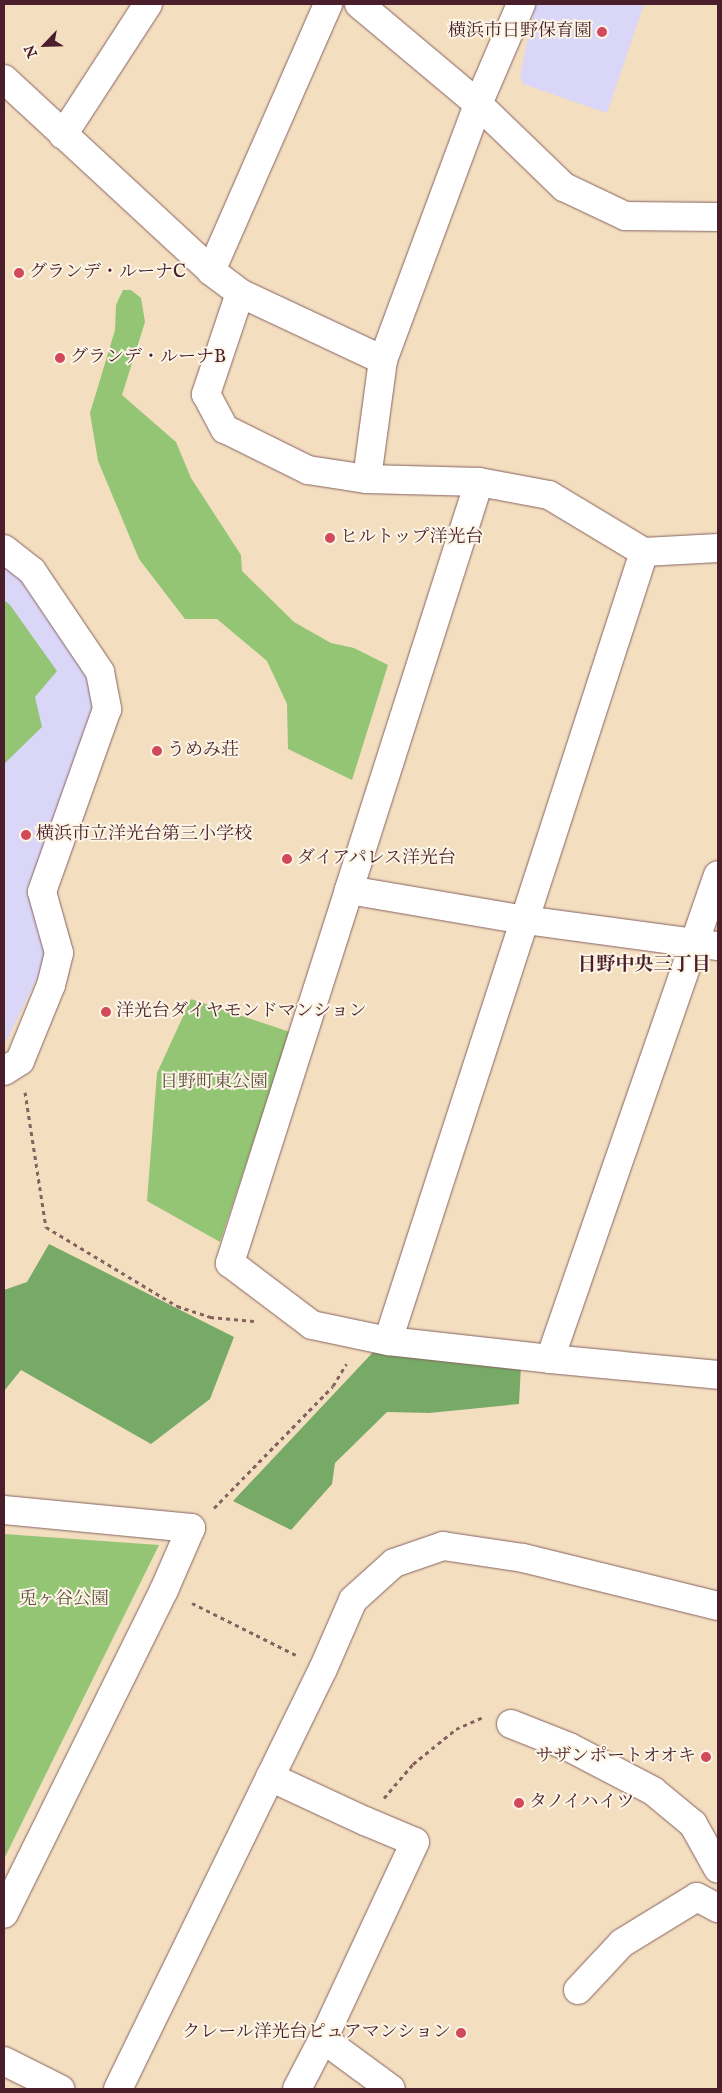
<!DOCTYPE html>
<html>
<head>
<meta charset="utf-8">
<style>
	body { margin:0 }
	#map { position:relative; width:722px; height:2093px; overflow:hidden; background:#f4dec0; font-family:"IM FELL English","Noto Serif JP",serif }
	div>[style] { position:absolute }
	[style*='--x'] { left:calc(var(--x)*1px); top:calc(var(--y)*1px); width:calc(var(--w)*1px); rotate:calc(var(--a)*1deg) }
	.built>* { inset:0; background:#dad6f7 }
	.green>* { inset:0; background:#93c575 }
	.forest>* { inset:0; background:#76aa66 }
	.path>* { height:3px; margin-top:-1.5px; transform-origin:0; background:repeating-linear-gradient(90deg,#86625f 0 4px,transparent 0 8px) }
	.roads { filter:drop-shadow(0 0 1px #86625f) drop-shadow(0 0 1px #86625f) }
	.minor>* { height:28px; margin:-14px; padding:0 14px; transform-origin:14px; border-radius:14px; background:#fff }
	.dots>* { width:14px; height:14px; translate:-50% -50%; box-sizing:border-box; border:2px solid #fcf5e5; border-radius:50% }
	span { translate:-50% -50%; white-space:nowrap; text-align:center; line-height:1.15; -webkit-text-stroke:4px #fcf5e5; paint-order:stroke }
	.poi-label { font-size:18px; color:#4a1f2b }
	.right { translate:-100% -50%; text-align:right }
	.left { translate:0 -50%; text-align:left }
	.park-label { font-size:18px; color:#605141 }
	.neighbourhood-label { font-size:19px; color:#4a1f2b; font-weight:700 }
	.frame { position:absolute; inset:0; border:5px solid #4a1f2b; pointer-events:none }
	.north { position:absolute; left:20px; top:20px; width:50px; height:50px; -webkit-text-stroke:4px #fcf5e5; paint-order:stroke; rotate:246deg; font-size:14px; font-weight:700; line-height:20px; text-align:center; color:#4a1f2b }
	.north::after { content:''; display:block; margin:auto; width:18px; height:22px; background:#4a1f2b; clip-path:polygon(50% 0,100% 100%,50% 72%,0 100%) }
</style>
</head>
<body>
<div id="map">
	<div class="built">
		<i style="clip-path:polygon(535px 4px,644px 4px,607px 113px,523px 84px,520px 76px)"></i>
		<i style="clip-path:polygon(4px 566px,28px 582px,93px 683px,94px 714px,70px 782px,27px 889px,49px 954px,4px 1046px)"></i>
	</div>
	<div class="green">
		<i style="clip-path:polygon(123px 290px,131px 290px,141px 298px,145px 322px,122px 395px,176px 442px,191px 478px,241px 555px,242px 571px,294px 622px,331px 643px,354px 648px,388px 665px,352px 780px,288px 749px,287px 704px,267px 661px,217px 619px,185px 619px,139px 559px,98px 461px,90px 413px,115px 330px,116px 305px)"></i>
		<i style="clip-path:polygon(4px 600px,10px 605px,57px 671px,35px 697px,42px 727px,4px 764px)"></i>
		<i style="clip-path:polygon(191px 999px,290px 1032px,220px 1242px,147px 1201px,157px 1073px)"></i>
		<i style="clip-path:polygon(4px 1534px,159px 1545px,4px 1859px)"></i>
	</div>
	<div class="forest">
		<i style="clip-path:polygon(49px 1244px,234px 1337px,210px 1399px,151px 1444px,21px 1370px,4px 1391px,4px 1290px,27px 1282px)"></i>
		<i style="clip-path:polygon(376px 1349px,521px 1365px,519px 1404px,429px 1413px,387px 1412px,335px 1463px,332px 1484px,291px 1530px,233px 1501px)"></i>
	</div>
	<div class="path">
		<i style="--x:25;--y:1092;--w:137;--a:81.2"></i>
		<i style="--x:46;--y:1227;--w:153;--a:31.1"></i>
		<i style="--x:177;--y:1306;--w:35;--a:18"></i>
		<i style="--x:210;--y:1317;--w:44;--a:5.2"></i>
		<i style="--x:214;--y:1508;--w:170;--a:-45.7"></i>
		<i style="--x:333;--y:1386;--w:26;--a:-59"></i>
		<i style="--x:192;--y:1603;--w:116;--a:26.6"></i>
		<i style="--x:384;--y:1798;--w:45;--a:-49.5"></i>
		<i style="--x:413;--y:1764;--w:55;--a:-39.1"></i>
		<i style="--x:456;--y:1729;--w:30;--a:-24"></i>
	</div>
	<div class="roads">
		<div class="minor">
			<i style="--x:359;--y:4;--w:155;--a:40"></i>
			<i style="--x:478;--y:104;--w:120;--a:44"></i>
			<i style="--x:564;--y:187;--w:68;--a:25.4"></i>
			<i style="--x:625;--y:216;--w:93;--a:0.6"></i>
			<i style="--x:4;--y:79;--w:282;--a:42.8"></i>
			<i style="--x:211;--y:271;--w:36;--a:37"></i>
			<i style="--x:240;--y:293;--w:158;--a:25.1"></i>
			<i style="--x:383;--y:360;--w:273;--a:-69.6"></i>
			<i style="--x:478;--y:104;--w:109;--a:-66.7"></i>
			<i style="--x:63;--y:135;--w:156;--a:-57"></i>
			<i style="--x:211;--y:271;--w:292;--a:-66.3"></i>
			<i style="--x:240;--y:293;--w:107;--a:108.6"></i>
			<i style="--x:206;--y:394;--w:40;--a:62"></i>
			<i style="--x:225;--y:429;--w:93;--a:26.3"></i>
			<i style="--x:308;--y:470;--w:60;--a:8.7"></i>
			<i style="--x:383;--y:360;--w:120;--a:97.7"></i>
			<i style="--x:367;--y:479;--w:112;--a:1.5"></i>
			<i style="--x:479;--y:482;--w:71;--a:10.5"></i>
			<i style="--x:549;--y:495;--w:111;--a:31"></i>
			<i style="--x:644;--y:552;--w:74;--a:-3.1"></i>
			<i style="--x:479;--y:482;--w:428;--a:107.7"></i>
			<i style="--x:349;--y:890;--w:179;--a:9.7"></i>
			<i style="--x:525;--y:920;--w:195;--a:7.7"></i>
			<i style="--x:4;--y:549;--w:36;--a:38"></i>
			<i style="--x:32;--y:571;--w:122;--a:56"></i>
			<i style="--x:100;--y:672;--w:38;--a:79"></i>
			<i style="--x:107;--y:709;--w:194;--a:109.6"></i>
			<i style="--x:42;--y:892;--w:63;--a:74.4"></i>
			<i style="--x:59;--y:953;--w:33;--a:104"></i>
			<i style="--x:51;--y:985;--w:82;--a:112.2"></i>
			<i style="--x:20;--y:1061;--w:19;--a:148"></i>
			<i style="--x:644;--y:552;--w:829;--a:107.98"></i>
			<i style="--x:388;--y:1341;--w:163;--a:6.3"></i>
			<i style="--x:550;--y:1359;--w:512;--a:-70.86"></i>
			<i style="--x:349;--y:890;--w:392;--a:107.7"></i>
			<i style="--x:230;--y:1263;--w:103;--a:37.1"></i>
			<i style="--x:312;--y:1325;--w:78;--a:11.9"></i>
			<i style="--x:550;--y:1359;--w:169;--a:5.4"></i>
			<i style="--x:4;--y:1510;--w:188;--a:5.5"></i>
			<i style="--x:191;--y:1528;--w:68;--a:113.5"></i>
			<i style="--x:164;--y:1590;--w:361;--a:116.3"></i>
			<i style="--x:511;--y:1724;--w:62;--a:21.6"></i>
			<i style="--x:569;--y:1747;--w:95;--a:27.6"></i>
			<i style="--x:653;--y:1791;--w:52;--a:39.5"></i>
			<i style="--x:693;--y:1824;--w:51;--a:60.9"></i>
			<i style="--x:270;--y:1777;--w:105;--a:24.9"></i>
			<i style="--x:365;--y:1821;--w:54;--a:22.8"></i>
			<i style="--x:415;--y:1842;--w:217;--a:115"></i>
			<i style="--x:323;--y:2039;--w:56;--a:117.5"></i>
			<i style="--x:578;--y:1990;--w:64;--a:-46.9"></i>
			<i style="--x:622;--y:1943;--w:88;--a:-31.5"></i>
			<i style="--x:697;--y:1897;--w:24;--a:28"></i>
			<i style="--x:323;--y:2039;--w:84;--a:36.3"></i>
			<i style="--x:4;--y:2061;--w:63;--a:26.6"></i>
			<i style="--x:118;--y:2089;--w:467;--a:-64"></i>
			<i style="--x:323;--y:1669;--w:75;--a:-66.5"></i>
			<i style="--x:353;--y:1600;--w:55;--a:-42.1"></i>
			<i style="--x:394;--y:1563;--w:52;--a:-19.1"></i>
			<i style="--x:443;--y:1546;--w:81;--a:8.5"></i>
			<i style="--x:523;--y:1558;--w:201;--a:13.8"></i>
		</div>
	</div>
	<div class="dots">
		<i style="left:602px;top:32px;background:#d1495b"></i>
		<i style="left:19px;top:273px;background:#d1495b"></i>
		<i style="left:60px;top:358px;background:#d1495b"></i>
		<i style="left:330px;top:538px;background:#d1495b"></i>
		<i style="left:157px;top:751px;background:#d1495b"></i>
		<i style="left:26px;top:835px;background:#d1495b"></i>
		<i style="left:287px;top:859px;background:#d1495b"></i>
		<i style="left:106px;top:1012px;background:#d1495b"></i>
		<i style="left:706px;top:1757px;background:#d1495b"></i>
		<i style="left:519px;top:1803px;background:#d1495b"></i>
		<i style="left:461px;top:2033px;background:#d1495b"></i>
	</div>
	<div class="poi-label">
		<span class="right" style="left:592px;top:32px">横浜市日野保育園</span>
		<span class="left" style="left:29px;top:273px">グランデ・ルーナC</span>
		<span class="left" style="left:70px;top:358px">グランデ・ルーナB</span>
		<span class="left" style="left:340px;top:538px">ヒルトップ洋光台</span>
		<span class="left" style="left:167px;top:751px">うめみ荘</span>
		<span class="left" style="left:36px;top:835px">横浜市立洋光台第三小学校</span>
		<span class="left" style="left:297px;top:859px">ダイアパレス洋光台</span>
		<span class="left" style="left:116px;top:1012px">洋光台ダイヤモンドマンション</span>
		<span class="right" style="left:696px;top:1757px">サザンポートオオキ</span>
		<span class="left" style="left:529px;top:1803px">タノイハイツ</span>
		<span class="right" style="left:451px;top:2033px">クレール洋光台ピュアマンション</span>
	</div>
	<div class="park-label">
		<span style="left:214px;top:1083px">日野町東公園</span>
		<span style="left:64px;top:1600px">兎ヶ谷公園</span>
	</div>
	<div class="neighbourhood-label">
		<span style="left:644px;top:966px">日野中央三丁目</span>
	</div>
	<div class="frame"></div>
	<div class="north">N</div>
</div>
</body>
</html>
